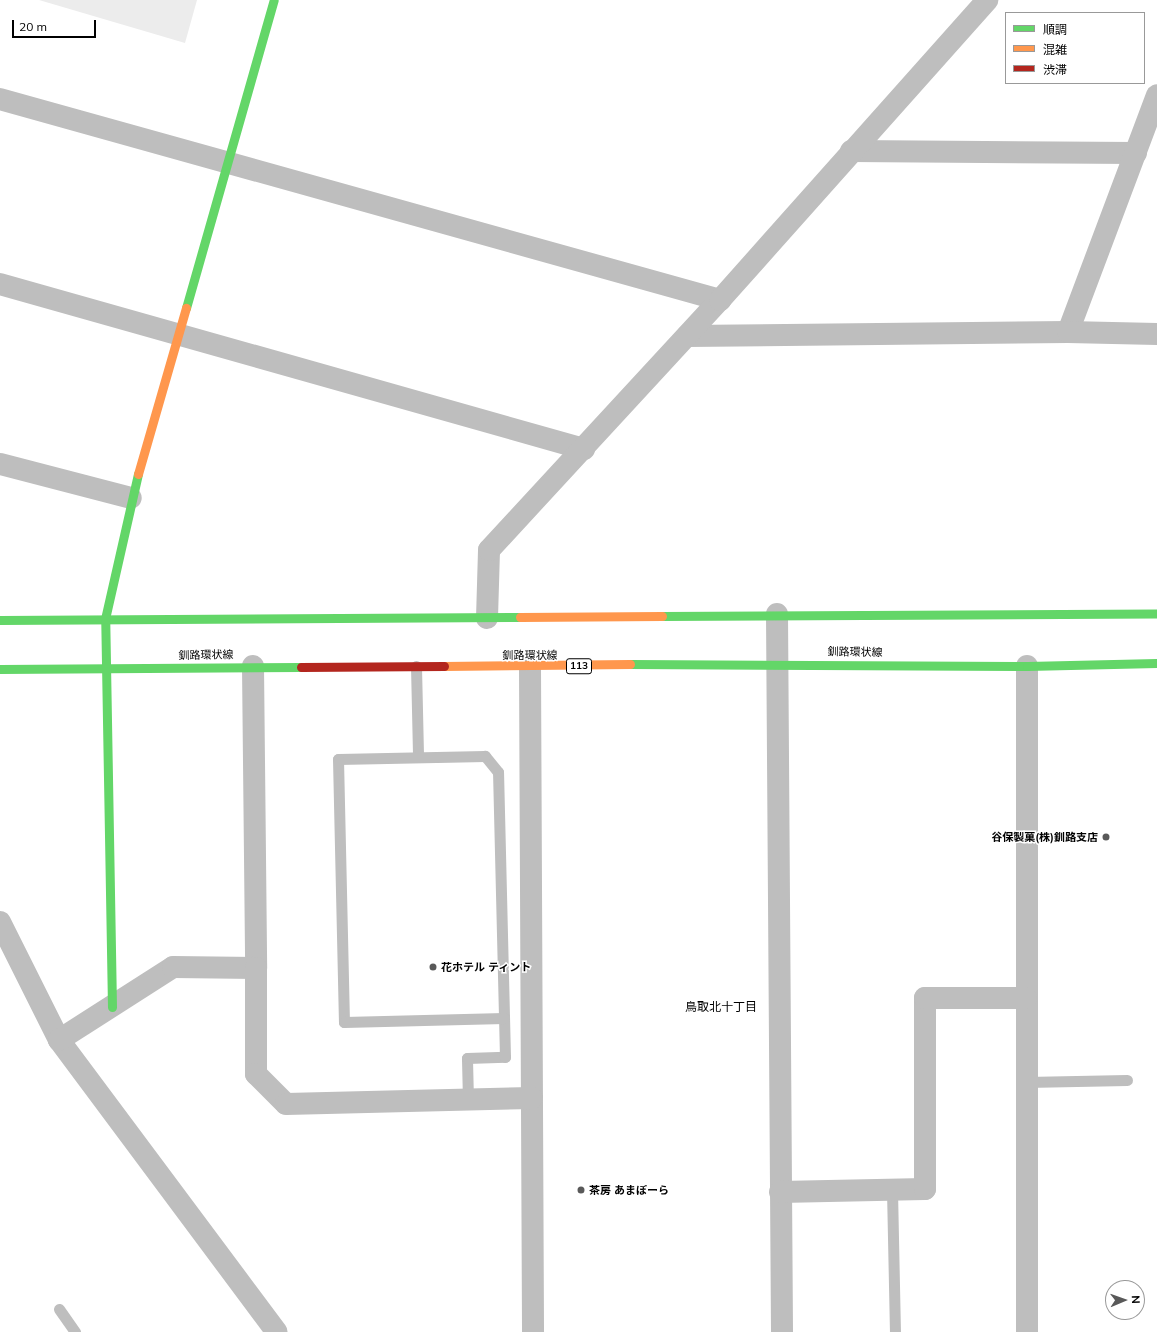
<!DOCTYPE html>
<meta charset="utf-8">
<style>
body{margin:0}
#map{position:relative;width:1157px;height:1332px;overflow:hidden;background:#fff;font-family:Mulish,"Noto Sans JP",sans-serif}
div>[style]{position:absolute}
.green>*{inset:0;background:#ececec}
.lane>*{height:11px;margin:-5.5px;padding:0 5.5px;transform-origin:5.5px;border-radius:5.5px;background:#bebebe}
.street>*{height:22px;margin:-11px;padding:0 11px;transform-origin:11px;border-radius:11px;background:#bebebe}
.fast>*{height:9px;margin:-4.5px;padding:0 4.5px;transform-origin:4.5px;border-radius:4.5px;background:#63d668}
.slow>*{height:9px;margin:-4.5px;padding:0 4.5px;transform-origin:4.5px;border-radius:4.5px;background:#ff974d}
.jam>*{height:9px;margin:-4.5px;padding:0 4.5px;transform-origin:4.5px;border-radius:4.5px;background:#b3261e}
.dots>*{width:11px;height:11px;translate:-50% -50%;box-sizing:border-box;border:2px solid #fff;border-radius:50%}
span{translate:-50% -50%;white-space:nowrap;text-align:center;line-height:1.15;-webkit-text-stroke:3px #fff;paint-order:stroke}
.shield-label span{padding:1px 3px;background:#fff;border:1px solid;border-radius:3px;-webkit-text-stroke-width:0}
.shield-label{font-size:10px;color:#000;font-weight:700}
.street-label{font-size:11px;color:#000}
.poi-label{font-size:11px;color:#000;font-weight:700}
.right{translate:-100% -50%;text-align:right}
.left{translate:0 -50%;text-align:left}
.neighbourhood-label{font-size:12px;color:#000}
.legend{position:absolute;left:1005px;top:12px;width:140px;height:72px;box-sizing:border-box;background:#fff;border:1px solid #999;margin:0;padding:5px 7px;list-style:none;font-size:12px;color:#000}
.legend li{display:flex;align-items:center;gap:8px;height:20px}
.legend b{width:20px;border:1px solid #999}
.north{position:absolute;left:1105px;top:1280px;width:40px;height:40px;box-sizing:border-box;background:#fff;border:1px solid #999;border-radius:50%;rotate:88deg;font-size:11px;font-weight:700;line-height:16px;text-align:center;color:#000}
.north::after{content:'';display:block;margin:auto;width:14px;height:18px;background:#595959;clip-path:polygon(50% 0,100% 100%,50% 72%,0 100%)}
.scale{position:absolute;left:12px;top:20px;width:84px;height:18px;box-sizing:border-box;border:2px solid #000;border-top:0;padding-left:5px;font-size:12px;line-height:14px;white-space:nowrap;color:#000;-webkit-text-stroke:3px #fff;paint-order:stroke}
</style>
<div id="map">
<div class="green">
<i style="clip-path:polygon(39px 0,197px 0,185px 43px)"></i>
</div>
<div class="lane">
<i style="left:416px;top:666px;width:91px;rotate:88.7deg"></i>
<i style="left:1026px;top:1082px;width:101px;rotate:-1.1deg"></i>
<i style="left:468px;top:1100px;width:42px;rotate:-91.4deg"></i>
<i style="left:467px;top:1058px;width:38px;rotate:-2deg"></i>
<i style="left:505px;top:1057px;width:285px;rotate:-91.4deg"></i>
<i style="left:498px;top:772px;width:21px;rotate:-129deg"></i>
<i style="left:485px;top:756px;width:147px;rotate:178.8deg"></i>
<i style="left:338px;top:759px;width:263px;rotate:88.7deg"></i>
<i style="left:344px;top:1022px;width:160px;rotate:-1.4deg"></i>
<i style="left:892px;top:1190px;width:142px;rotate:88.8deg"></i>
<i style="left:59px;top:1309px;width:28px;rotate:55deg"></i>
</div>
<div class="street">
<i style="left:0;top:99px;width:748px;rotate:15.6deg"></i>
<i style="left:851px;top:151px;width:285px;rotate:0.4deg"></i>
<i style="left:0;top:284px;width:607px;rotate:15.78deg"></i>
<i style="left:1068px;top:332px;width:253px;rotate:-69.4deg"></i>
<i style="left:687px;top:336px;width:381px;rotate:-0.6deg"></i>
<i style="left:1068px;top:332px;width:89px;rotate:1.3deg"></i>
<i style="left:0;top:464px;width:135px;rotate:14.5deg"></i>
<i style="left:777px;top:614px;width:718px;rotate:89.6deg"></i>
<i style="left:487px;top:618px;width:68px;rotate:-88.3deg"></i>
<i style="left:489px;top:550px;width:340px;rotate:-47.3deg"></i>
<i style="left:720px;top:300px;width:402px;rotate:-48.3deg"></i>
<i style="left:253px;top:666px;width:302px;rotate:89.4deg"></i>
<i style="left:1027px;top:666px;width:666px;rotate:90deg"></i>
<i style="left:530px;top:667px;width:665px;rotate:89.74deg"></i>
<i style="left:0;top:922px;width:132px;rotate:63.4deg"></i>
<i style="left:59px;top:1040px;width:364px;rotate:53.3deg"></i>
<i style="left:59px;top:1040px;width:135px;rotate:-32.6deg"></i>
<i style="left:173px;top:967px;width:83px;rotate:0.7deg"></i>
<i style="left:256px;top:968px;width:106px;rotate:90deg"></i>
<i style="left:256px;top:1074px;width:42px;rotate:45deg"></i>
<i style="left:286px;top:1104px;width:246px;rotate:-1.4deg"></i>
<i style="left:780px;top:1192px;width:145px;rotate:-1.2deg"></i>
<i style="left:925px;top:1189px;width:191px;rotate:-90deg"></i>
<i style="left:925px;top:998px;width:101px"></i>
</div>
<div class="fast">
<i style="left:186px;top:308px;width:320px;rotate:-74.1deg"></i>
<i style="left:662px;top:616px;width:495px;rotate:-0.3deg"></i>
<i style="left:0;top:620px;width:520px;rotate:-0.33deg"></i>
<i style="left:630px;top:664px;width:397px;rotate:0.3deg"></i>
<i style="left:1027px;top:666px;width:130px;rotate:-1.3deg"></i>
<i style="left:0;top:669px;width:301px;rotate:-0.4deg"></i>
<i style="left:112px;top:1007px;width:388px;rotate:-91deg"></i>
<i style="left:105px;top:619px;width:149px;rotate:-77.2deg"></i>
</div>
<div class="slow">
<i style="left:138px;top:474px;width:173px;rotate:-73.9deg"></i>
<i style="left:520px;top:617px;width:142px;rotate:-0.4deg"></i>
<i style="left:444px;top:666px;width:186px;rotate:-0.6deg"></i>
</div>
<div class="jam">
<i style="left:301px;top:667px;width:143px;rotate:-0.4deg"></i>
</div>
<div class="dots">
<i style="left:1106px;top:837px;background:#595959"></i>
<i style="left:433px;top:967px;background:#595959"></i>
<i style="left:581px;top:1190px;background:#595959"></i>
</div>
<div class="shield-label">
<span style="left:579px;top:666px">113</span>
</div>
<div class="street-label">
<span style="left:855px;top:652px;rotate:1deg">釧路環状線</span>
<span style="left:206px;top:655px;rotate:-1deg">釧路環状線</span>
<span style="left:530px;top:655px">釧路環状線</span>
</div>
<div class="poi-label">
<span class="right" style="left:1098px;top:837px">谷保製菓(株)釧路支店</span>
<span class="left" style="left:441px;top:967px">花ホテル ティント</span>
<span class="left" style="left:589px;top:1190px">茶房 あまぽーら</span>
</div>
<div class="neighbourhood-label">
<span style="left:721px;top:1007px">鳥取北十丁目</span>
</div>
<ul class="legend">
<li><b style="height:5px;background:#63d668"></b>順調</li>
<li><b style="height:5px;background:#ff974d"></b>混雑</li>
<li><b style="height:5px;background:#b3261e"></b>渋滞</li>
</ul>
<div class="north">N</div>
<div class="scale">20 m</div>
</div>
